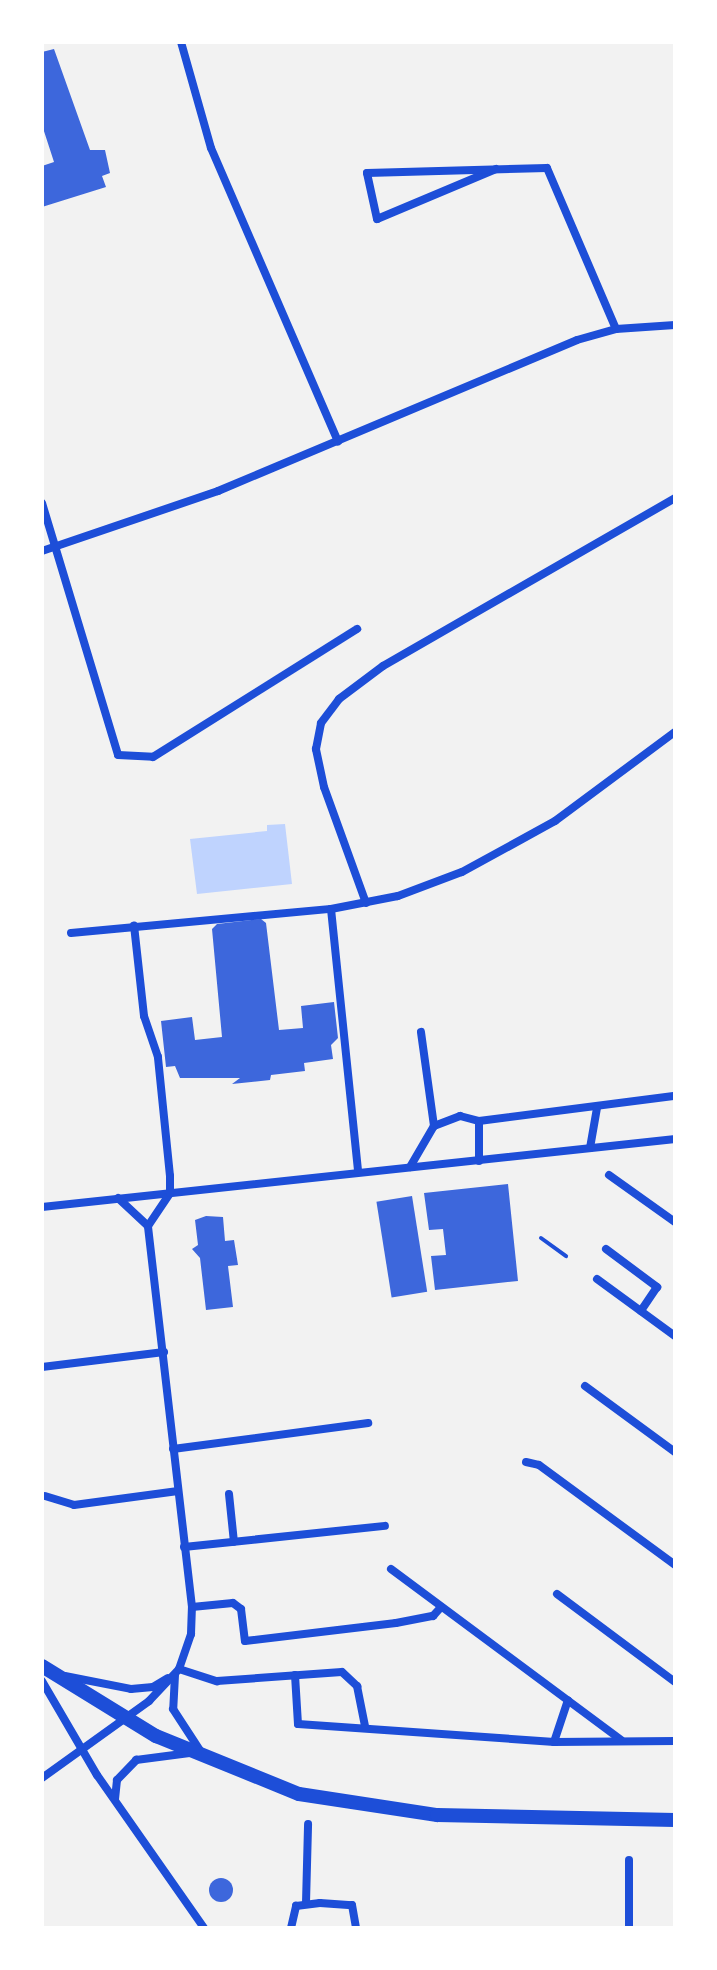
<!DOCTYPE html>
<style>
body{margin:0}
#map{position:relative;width:717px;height:1970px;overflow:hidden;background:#f2f2f2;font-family:"Roboto Condensed",sans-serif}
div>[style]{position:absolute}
.water>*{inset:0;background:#bfd3fe}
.building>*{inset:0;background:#3d67dc;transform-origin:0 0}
.round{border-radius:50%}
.service>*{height:4px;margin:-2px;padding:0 2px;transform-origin:2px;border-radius:2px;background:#1d4ed8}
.minor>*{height:8px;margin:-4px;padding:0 4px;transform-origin:4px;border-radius:4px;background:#1d4ed8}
.primary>*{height:14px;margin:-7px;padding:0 7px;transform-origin:7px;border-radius:7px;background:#1d4ed8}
span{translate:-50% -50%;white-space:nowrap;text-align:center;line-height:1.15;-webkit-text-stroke:7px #fff;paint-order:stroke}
.frame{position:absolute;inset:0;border:44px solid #fff;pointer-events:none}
</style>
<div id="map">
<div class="water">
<i style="clip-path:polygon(285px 824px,292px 884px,197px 894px,190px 839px,267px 831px,267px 825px)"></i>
</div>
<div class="building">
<i style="clip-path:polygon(54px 49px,90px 150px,105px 150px,110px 173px,102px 176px,106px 187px,42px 207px,42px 166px,54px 162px,42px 125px,42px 52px)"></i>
<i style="clip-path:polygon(261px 919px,266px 923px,279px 1030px,303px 1028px,301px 1006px,334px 1002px,338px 1038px,331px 1045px,333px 1059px,304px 1063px,305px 1071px,271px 1075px,270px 1080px,232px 1084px,240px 1078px,180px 1078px,175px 1066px,166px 1067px,161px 1021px,192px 1017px,195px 1040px,222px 1037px,212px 929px,217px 924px)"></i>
<i style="clip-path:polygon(508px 1184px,518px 1281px,435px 1290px,431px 1256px,446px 1255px,443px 1229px,429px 1230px,424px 1193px)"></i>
<i style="left:412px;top:1196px;width:97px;height:36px;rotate:81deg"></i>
<i style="clip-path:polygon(206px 1216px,223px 1217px,225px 1241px,234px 1240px,238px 1265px,228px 1266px,233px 1307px,206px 1310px,200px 1258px,192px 1249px,198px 1245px,195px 1220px)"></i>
<i class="round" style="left:209px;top:1878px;width:24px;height:24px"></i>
</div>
<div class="service">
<i style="left:541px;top:1238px;width:31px;rotate:36deg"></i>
</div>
<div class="minor">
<i style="left:181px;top:42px;width:110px;rotate:74.2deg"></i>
<i style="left:211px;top:148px;width:320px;rotate:66.6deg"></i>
<i style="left:496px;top:169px;width:129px;rotate:157.2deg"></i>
<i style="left:377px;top:219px;width:47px;rotate:-102.3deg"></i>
<i style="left:367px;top:173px;width:180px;rotate:-1.6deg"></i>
<i style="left:547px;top:168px;width:175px;rotate:66.8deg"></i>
<i style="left:42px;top:503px;width:263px;rotate:73.2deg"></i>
<i style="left:118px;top:755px;width:35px;rotate:3deg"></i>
<i style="left:153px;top:757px;width:241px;rotate:-32.1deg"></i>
<i style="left:42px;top:551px;width:186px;rotate:-18.8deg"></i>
<i style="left:218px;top:491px;width:389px;rotate:-22.8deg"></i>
<i style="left:577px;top:340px;width:41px;rotate:-15.8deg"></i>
<i style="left:616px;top:329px;width:59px;rotate:-3.9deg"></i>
<i style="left:366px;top:903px;width:123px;rotate:-109.9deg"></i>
<i style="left:324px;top:787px;width:39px;rotate:-102deg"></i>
<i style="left:316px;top:749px;width:26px;rotate:-79deg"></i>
<i style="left:321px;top:723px;width:30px;rotate:-53deg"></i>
<i style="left:339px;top:699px;width:55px;rotate:-36.9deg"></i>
<i style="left:383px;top:666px;width:337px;rotate:-29.9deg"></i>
<i style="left:331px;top:909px;width:264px;rotate:84.1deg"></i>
<i style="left:71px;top:933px;width:261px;rotate:-5.3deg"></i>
<i style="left:331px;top:909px;width:68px;rotate:-11deg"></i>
<i style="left:398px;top:896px;width:68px;rotate:-20.6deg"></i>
<i style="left:462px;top:872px;width:106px;rotate:-28.7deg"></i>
<i style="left:555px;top:821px;width:149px;rotate:-36.6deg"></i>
<i style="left:434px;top:1126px;width:28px;rotate:-21deg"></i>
<i style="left:460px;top:1116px;width:20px;rotate:15deg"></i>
<i style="left:479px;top:1121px;width:198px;rotate:-7.3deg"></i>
<i style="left:590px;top:1148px;width:41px;rotate:-80.1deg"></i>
<i style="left:479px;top:1161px;width:40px;rotate:-90deg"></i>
<i style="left:410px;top:1167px;width:48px;rotate:-59.7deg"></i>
<i style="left:434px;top:1126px;width:95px;rotate:-97.9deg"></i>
<i style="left:609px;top:1175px;width:81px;rotate:35.5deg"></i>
<i style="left:118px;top:1198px;width:41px;rotate:43deg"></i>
<i style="left:42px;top:1207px;width:637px;rotate:-6.13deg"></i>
<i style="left:606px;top:1249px;width:64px;rotate:36.7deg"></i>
<i style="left:657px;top:1287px;width:29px;rotate:124deg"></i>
<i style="left:597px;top:1279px;width:97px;rotate:36.2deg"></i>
<i style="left:42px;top:1367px;width:123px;rotate:-7deg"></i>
<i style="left:585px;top:1386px;width:112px;rotate:36.3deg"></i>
<i style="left:173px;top:1449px;width:197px;rotate:-7.6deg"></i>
<i style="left:526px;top:1462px;width:13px;rotate:13deg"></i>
<i style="left:539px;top:1465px;width:169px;rotate:36.3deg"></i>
<i style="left:229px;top:1494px;width:48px;rotate:84.1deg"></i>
<i style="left:45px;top:1496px;width:30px;rotate:17deg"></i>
<i style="left:74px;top:1505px;width:105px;rotate:-7.7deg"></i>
<i style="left:184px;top:1547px;width:202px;rotate:-6deg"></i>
<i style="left:391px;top:1569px;width:287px;rotate:36.6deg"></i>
<i style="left:557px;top:1594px;width:147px;rotate:36.7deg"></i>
<i style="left:192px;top:1607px;width:41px;rotate:-5.6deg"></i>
<i style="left:233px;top:1603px;width:10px;rotate:37deg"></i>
<i style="left:241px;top:1609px;width:32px;rotate:83deg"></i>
<i style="left:245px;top:1641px;width:152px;rotate:-6.8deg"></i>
<i style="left:396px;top:1623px;width:38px;rotate:-11deg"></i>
<i style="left:433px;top:1616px;width:12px;rotate:-48deg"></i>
<i style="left:179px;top:1669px;width:40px;rotate:18deg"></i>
<i style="left:217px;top:1681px;width:125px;rotate:-4.1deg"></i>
<i style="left:342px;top:1672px;width:21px;rotate:43deg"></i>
<i style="left:357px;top:1686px;width:41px;rotate:78.7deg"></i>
<i style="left:175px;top:1675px;width:34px;rotate:93deg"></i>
<i style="left:173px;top:1709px;width:51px;rotate:56.9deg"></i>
<i style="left:295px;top:1675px;width:49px;rotate:86.5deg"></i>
<i style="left:298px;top:1724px;width:257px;rotate:4deg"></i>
<i style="left:554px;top:1742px;width:121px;rotate:-0.5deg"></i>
<i style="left:65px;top:1676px;width:67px;rotate:11.1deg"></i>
<i style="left:131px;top:1689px;width:22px;rotate:-5deg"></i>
<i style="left:153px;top:1687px;width:17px;rotate:-31deg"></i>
<i style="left:42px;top:1681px;width:109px;rotate:59.7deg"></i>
<i style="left:97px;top:1775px;width:187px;rotate:55deg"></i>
<i style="left:554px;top:1742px;width:44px;rotate:-71.6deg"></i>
<i style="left:42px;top:1778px;width:132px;rotate:-35.7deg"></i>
<i style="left:149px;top:1701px;width:44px;rotate:-46.8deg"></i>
<i style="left:179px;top:1669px;width:37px;rotate:-71deg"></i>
<i style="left:191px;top:1634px;width:27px;rotate:-88deg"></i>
<i style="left:192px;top:1607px;width:384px;rotate:-96.6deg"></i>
<i style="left:148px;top:1226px;width:40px;rotate:-56deg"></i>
<i style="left:170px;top:1193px;width:17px;rotate:-90deg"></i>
<i style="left:170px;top:1176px;width:120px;rotate:-95.8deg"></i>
<i style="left:158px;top:1057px;width:43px;rotate:-108.9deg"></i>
<i style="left:144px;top:1016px;width:91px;rotate:-96.3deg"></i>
<i style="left:115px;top:1799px;width:19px;rotate:-84deg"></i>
<i style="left:117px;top:1780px;width:28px;rotate:-46deg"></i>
<i style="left:136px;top:1760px;width:54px;rotate:-7.4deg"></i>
<i style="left:306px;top:1903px;width:79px;rotate:-88.5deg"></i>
<i style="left:291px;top:1928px;width:23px;rotate:-77deg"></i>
<i style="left:296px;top:1906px;width:24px;rotate:-7deg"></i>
<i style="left:320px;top:1903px;width:32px;rotate:4deg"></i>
<i style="left:352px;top:1905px;width:23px;rotate:80deg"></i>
<i style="left:629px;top:1928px;width:68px;rotate:-90deg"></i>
</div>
<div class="primary">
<i style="left:42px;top:1666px;width:134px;rotate:31.6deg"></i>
<i style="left:156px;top:1736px;width:154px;rotate:22.1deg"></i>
<i style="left:299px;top:1794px;width:140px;rotate:8.7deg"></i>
<i style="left:437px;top:1815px;width:238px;rotate:1.2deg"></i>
</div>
<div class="frame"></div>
</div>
